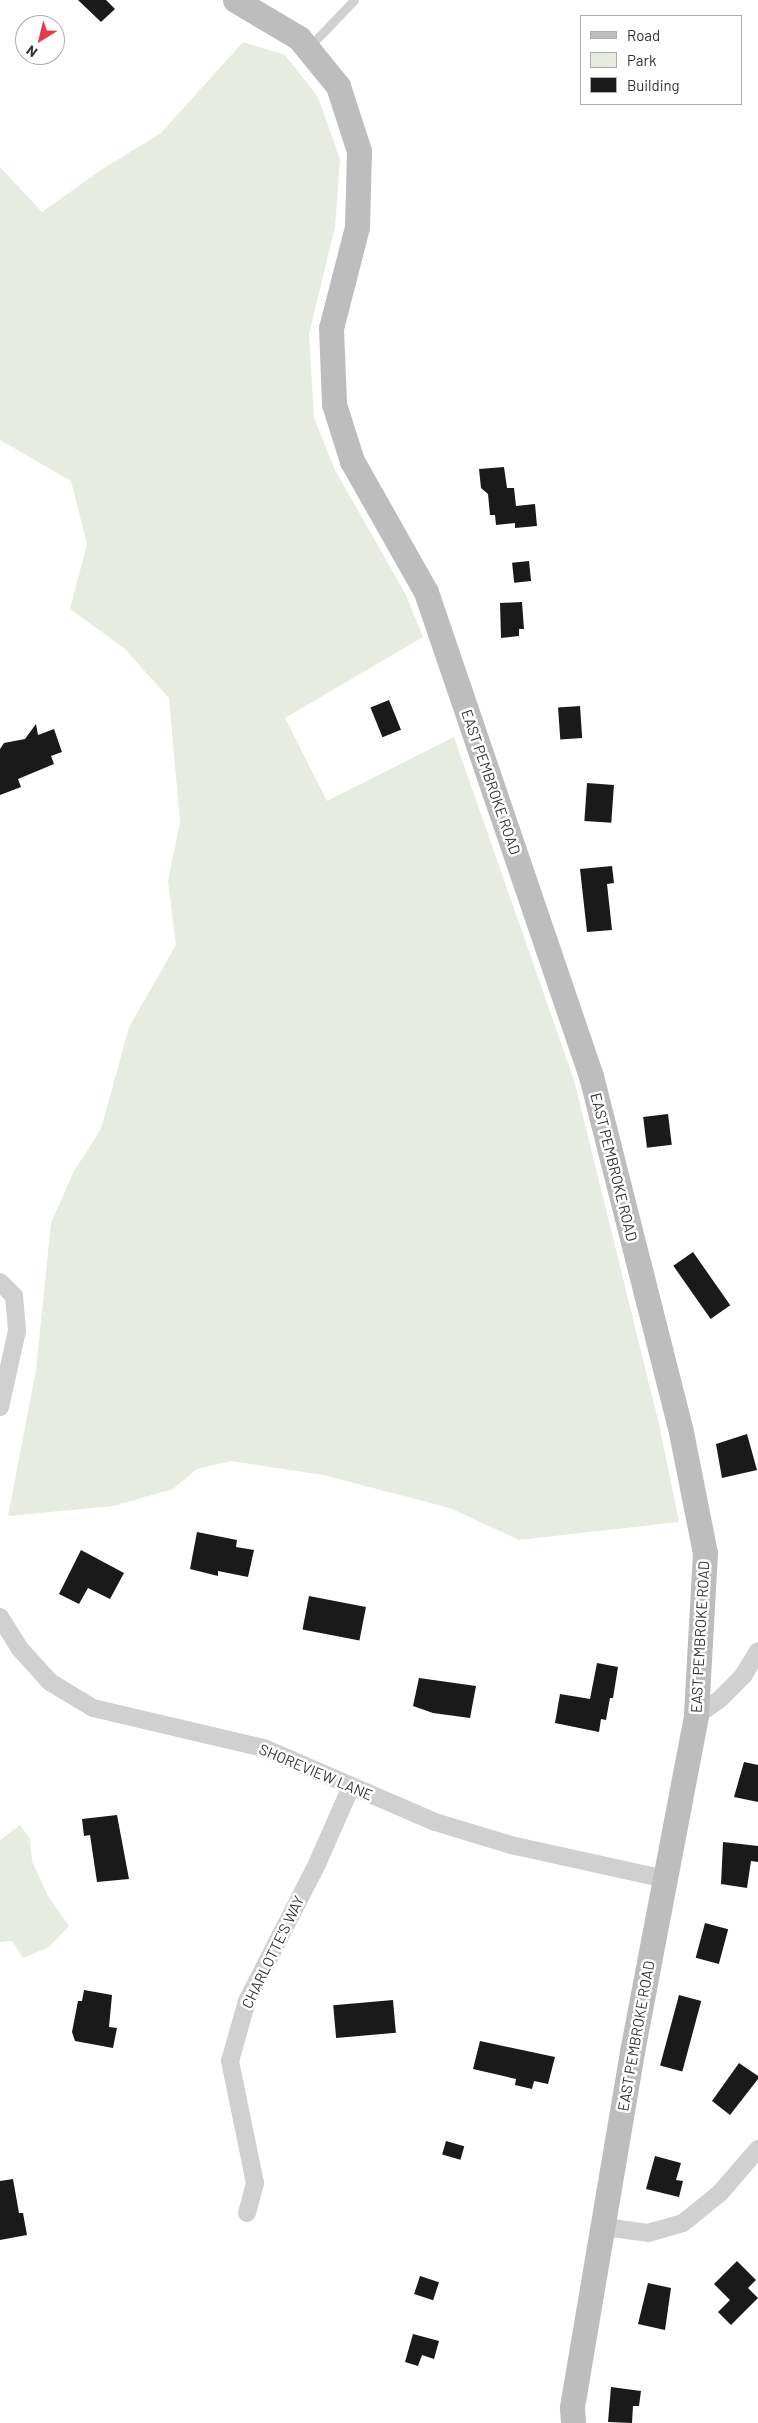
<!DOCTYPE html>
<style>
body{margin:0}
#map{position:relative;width:758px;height:2423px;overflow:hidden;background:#fff;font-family:Barlow,sans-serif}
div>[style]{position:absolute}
.green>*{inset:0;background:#e6ecdf}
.building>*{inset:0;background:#1a1a1a;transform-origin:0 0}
.lane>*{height:9px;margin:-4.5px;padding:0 4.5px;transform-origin:4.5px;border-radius:4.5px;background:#d0d0d0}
.street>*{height:18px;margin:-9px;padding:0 9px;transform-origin:9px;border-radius:9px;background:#d0d0d0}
.secondary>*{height:25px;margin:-12.5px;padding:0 12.5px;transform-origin:12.5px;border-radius:12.5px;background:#bdbdbd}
span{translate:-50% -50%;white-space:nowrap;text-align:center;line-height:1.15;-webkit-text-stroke:5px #fff;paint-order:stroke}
.street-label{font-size:15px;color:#333}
.legend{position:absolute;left:580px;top:15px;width:162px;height:90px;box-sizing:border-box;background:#fff;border:1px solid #adadad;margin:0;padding:6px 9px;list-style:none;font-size:15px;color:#333}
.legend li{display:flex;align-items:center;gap:10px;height:25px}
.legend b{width:25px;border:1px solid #adadad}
.north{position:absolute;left:15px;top:15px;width:50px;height:50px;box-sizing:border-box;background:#fff;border:1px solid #adadad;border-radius:50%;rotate:216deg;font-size:14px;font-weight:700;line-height:20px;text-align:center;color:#333}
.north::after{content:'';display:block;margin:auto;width:18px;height:22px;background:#e53a47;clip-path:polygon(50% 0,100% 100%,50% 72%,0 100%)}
</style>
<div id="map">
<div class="green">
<i style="clip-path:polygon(243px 42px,285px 55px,318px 97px,340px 159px,335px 227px,309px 334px,314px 418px,335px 470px,406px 595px,423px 637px,285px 718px,327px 801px,454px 737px,574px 1080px,659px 1424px,679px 1522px,519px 1540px,450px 1508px,323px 1475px,231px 1461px,197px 1469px,173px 1489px,113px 1506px,8px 1516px,36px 1370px,51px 1223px,74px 1171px,101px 1129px,129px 1027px,176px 945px,168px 881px,180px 822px,169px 698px,124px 648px,70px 609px,87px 544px,71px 481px,0 440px,0 167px,42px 212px,101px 170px,161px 133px)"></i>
<i style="clip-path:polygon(20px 1825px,30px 1839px,32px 1861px,48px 1896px,69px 1926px,49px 1947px,23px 1958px,12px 1941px,0 1942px,0 1840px)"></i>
</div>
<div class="building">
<i style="clip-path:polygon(78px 0,106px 0,115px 9px,101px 22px)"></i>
<i style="clip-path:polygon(504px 467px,507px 488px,514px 488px,516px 506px,535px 504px,537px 526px,515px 528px,515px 523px,496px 525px,495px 515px,490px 515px,488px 494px,481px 488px,479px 469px)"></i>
<i style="left:529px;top:561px;width:20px;height:17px;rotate:84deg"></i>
<i style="clip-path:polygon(522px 602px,524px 629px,519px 629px,519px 636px,501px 638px,500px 603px)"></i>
<i style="left:389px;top:700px;width:32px;height:20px;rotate:68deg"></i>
<i style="left:580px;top:706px;width:32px;height:22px;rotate:86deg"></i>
<i style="clip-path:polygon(36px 724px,38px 735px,54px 729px,62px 752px,51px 756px,54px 764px,18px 779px,21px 787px,0 795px,0 749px,4px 743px,25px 739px)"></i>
<i style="left:587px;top:783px;width:27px;height:38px;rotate:4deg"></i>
<i style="clip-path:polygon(612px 866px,614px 883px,607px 884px,612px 930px,587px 932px,580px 869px)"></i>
<i style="left:668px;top:1114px;width:31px;height:25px;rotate:83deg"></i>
<i style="left:693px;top:1252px;width:65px;height:24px;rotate:55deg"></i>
<i style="clip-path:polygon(747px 1434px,757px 1470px,722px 1478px,716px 1444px)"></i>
<i style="clip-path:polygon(197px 1532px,237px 1540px,236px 1547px,254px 1550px,248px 1577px,218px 1571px,218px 1576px,190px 1569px)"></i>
<i style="clip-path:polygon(81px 1550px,124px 1573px,110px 1599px,88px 1588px,79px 1604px,59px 1594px)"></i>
<i style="left:309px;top:1596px;width:58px;height:34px;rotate:11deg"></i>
<i style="clip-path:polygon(597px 1663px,618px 1667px,613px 1698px,610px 1698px,606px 1720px,601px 1719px,599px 1732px,555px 1723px,560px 1694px,590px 1699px)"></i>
<i style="clip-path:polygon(419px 1678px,476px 1686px,470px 1718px,433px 1713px,413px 1706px)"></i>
<i style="clip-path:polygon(744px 1762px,758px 1765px,758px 1802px,734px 1797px)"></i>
<i style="clip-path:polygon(117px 1815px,129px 1879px,97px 1882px,90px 1835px,84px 1836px,82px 1819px)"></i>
<i style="clip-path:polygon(723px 1842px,758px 1846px,758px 1862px,751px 1861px,747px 1888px,721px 1884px)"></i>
<i style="left:705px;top:1923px;width:24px;height:36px;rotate:15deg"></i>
<i style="clip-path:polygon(84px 1990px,112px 1995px,109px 2027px,117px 2028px,113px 2048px,75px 2041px,72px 2032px,78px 2001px,82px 2001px)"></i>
<i style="left:679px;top:1995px;width:23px;height:73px;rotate:15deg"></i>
<i style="left:393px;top:2000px;width:33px;height:60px;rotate:85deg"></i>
<i style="clip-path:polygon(480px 2041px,555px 2057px,548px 2084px,534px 2081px,532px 2089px,515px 2085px,516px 2079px,473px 2069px)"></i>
<i style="clip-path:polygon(739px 2063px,758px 2076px,758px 2079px,730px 2115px,712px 2101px)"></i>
<i style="left:446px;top:2141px;width:19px;height:14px;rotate:16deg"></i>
<i style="clip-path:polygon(655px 2156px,681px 2163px,676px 2180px,683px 2181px,679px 2197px,646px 2189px)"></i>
<i style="clip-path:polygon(13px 2179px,19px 2213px,23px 2213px,27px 2235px,0 2240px,0 2181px)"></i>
<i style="clip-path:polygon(737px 2261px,756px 2280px,748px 2288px,758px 2298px,731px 2325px,718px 2312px,730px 2300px,714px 2284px)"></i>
<i style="left:420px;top:2276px;width:20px;height:19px;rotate:18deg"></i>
<i style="clip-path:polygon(648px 2283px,671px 2288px,665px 2330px,638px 2324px)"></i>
<i style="clip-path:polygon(413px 2334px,439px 2341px,434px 2359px,422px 2355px,418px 2366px,405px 2362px)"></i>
<i style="clip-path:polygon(611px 2387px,641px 2391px,639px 2406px,633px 2406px,632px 2423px,608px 2422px)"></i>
</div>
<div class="lane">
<i style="left:309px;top:47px;width:65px;rotate:-46.2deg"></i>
</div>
<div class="street">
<i style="left:0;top:1282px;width:20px;rotate:45deg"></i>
<i style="left:14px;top:1296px;width:35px;rotate:85deg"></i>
<i style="left:17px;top:1331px;width:78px;rotate:102.6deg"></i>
<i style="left:0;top:1617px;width:39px;rotate:58deg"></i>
<i style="left:21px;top:1650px;width:43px;rotate:47.8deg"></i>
<i style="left:50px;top:1682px;width:50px;rotate:31.2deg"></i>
<i style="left:93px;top:1708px;width:176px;rotate:13.2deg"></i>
<i style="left:264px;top:1748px;width:186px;rotate:23.4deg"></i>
<i style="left:435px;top:1822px;width:79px;rotate:16.8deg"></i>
<i style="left:511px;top:1845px;width:158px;rotate:12.4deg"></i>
<i style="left:696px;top:1716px;width:29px;rotate:-35deg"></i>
<i style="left:720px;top:1699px;width:33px;rotate:-45deg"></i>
<i style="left:743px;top:1676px;width:29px;rotate:-59deg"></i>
<i style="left:247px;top:2213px;width:31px;rotate:-75deg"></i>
<i style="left:255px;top:2183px;width:125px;rotate:-101.6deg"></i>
<i style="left:230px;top:2061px;width:62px;rotate:-74.2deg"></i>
<i style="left:247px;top:2001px;width:154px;rotate:-62.9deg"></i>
<i style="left:317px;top:1864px;width:84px;rotate:-66.2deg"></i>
<i style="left:605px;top:2227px;width:43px;rotate:7.9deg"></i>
<i style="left:648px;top:2233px;width:36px;rotate:-16deg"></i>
<i style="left:683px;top:2223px;width:48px;rotate:-39deg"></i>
<i style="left:720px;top:2193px;width:58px;rotate:-49.2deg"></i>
</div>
<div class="secondary">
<i style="left:235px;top:0;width:74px;rotate:30.7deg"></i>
<i style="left:299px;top:38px;width:62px;rotate:50.9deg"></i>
<i style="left:338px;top:86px;width:68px;rotate:72.1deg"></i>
<i style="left:359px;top:151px;width:76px;rotate:91.5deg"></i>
<i style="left:357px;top:227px;width:104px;rotate:104.4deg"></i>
<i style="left:331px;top:328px;width:76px;rotate:87.7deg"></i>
<i style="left:334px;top:404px;width:60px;rotate:72.5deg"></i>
<i style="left:352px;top:461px;width:150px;rotate:60.5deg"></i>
<i style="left:426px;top:592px;width:511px;rotate:71.18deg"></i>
<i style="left:591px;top:1076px;width:367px;rotate:75.8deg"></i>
<i style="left:681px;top:1432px;width:123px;rotate:78.8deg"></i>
<i style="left:705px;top:1553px;width:163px;rotate:93.2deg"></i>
<i style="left:696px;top:1716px;width:342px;rotate:100.8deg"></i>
<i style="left:632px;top:2052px;width:361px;rotate:99.6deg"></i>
<i style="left:572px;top:2408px;width:15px;rotate:86deg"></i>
</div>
<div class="street-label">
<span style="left:491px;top:782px;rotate:71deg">EAST PEMBROKE ROAD</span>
<span style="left:614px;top:1167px;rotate:76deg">EAST PEMBROKE ROAD</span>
<span style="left:700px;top:1637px;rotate:-87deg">EAST PEMBROKE ROAD</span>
<span style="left:316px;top:1772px;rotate:23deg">SHOREVIEW LANE</span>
<span style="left:273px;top:1952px;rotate:-64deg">CHARLOTTE'S WAY</span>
<span style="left:636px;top:2036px;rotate:-80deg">EAST PEMBROKE ROAD</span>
</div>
<ul class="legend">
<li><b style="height:6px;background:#bdbdbd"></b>Road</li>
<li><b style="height:14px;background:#e6ecdf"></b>Park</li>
<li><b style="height:14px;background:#1a1a1a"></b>Building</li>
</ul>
<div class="north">N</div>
</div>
